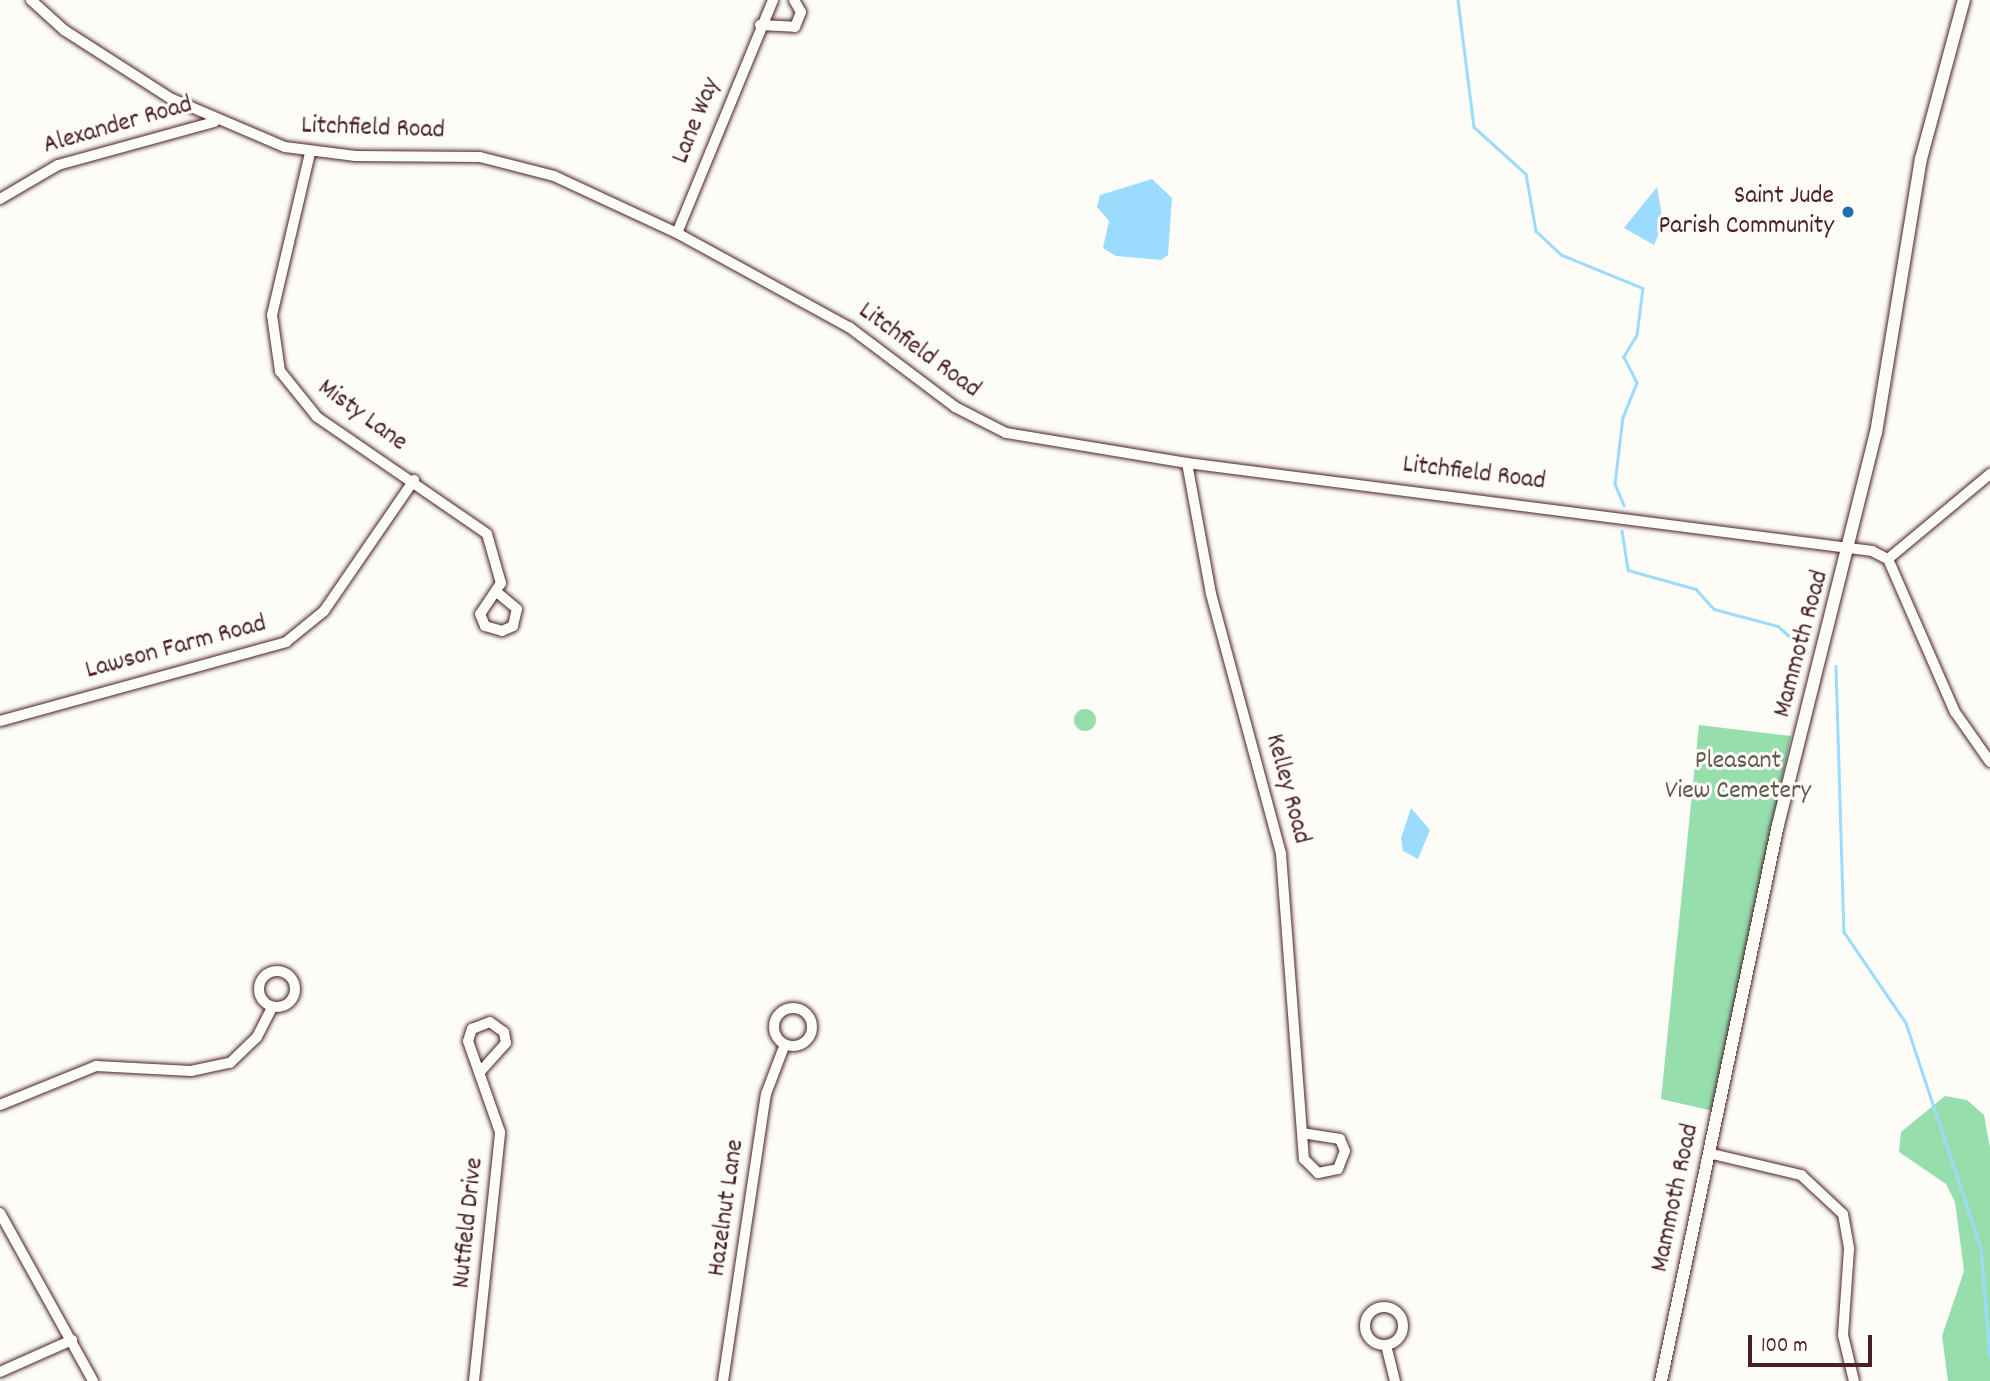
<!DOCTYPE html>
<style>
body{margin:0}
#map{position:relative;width:1990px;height:1381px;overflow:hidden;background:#fdfcf7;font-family:Dekko,sans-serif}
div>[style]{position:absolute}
.green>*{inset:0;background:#96deac}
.round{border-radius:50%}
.water>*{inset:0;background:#9bdbfd}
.stream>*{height:2.5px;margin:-1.25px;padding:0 1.25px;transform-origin:1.25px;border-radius:1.25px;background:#9bdbfd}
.roads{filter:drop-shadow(0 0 2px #4a1f2b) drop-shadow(0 0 2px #4a1f2b)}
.minor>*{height:10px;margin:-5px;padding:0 5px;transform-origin:5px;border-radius:5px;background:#fdfcf7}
.minor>.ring{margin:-5px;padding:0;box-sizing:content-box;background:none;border:10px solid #fdfcf7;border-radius:50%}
.major>*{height:12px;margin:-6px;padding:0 6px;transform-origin:6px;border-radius:6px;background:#fdfcf7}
.dots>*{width:19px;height:19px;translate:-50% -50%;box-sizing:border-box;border:4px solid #fdfcf7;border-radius:50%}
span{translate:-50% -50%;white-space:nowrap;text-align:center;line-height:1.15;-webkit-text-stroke:6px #fdfcf7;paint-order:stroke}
.street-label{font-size:26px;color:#4a1f2b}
.poi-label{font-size:26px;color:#4a1f2b}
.right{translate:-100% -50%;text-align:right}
.park-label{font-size:26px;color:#615852}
.scale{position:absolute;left:1748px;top:1335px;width:124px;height:32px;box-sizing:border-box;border:4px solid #4a1f2b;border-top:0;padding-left:9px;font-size:21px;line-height:24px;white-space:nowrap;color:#4a1f2b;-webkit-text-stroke:5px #fdfcf7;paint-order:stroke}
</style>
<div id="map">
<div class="green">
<i class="round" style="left:1074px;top:709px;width:22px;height:22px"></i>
<i style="clip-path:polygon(1699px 725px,1791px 736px,1713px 1111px,1661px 1099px)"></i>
<i style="clip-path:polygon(1945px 1096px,1967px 1100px,1984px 1115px,1990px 1148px,1990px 1381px,1948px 1381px,1942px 1336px,1964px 1271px,1955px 1202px,1946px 1184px,1899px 1152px,1901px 1132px)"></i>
</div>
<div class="water">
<i style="clip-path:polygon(1152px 179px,1172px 198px,1168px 255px,1161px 260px,1116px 256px,1103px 248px,1109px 221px,1097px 207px,1100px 195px)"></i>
<i style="clip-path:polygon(1657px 187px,1663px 222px,1654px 245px,1624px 228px)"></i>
<i style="clip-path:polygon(1411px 808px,1430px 830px,1418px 859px,1403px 851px,1401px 838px)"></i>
</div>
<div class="stream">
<i style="left:1458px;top:0;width:128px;rotate:82.8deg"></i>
<i style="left:1474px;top:127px;width:70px;rotate:42.1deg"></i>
<i style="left:1526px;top:174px;width:58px;rotate:80deg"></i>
<i style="left:1536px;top:231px;width:35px;rotate:43deg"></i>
<i style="left:1562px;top:255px;width:87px;rotate:22.2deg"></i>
<i style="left:1643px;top:288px;width:47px;rotate:97.3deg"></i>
<i style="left:1637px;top:335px;width:26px;rotate:121deg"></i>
<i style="left:1624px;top:357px;width:29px;rotate:63deg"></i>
<i style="left:1637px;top:383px;width:37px;rotate:112deg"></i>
<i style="left:1623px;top:417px;width:67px;rotate:96.8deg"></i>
<i style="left:1615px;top:484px;width:23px;rotate:67deg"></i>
<i style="left:1622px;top:531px;width:39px;rotate:81deg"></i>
<i style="left:1628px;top:570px;width:71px;rotate:15.6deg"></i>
<i style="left:1696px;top:589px;width:27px;rotate:48deg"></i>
<i style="left:1714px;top:609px;width:66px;rotate:14.9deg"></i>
<i style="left:1778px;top:626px;width:39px;rotate:42deg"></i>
<i style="left:1836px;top:666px;width:266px;rotate:88.3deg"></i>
<i style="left:1844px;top:932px;width:110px;rotate:55.7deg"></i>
<i style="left:1906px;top:1023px;width:237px;rotate:71.6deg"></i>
<i style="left:1981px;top:1248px;width:109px;rotate:85.3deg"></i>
</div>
<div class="roads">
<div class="minor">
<i style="left:31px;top:0;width:45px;rotate:42.3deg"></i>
<i style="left:64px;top:30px;width:126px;rotate:32.7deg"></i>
<i style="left:170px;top:98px;width:125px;rotate:23.1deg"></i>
<i style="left:285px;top:147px;width:71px;rotate:7.3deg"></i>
<i style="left:355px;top:156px;width:125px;rotate:0.5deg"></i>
<i style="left:480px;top:157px;width:76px;rotate:14.4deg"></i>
<i style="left:554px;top:176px;width:136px;rotate:24.9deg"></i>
<i style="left:677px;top:233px;width:196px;rotate:28.7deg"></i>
<i style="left:849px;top:327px;width:133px;rotate:37deg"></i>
<i style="left:955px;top:407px;width:57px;rotate:27deg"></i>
<i style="left:1006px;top:433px;width:183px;rotate:9.4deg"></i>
<i style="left:1187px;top:463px;width:691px;rotate:7.32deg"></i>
<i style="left:1872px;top:551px;width:18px;rotate:27deg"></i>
<i style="left:1888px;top:559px;width:167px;rotate:66.4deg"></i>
<i style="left:1955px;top:712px;width:61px;rotate:55deg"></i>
<i style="left:760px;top:25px;width:35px;rotate:3deg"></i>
<i style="left:795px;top:27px;width:16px;rotate:-68deg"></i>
<i style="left:801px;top:12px;width:14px;rotate:-120deg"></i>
<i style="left:310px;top:153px;width:166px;rotate:103.2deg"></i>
<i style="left:272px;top:315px;width:57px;rotate:81.9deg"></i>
<i style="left:280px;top:371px;width:59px;rotate:51.2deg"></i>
<i style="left:317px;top:417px;width:206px;rotate:34.5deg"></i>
<i style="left:487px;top:534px;width:51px;rotate:74.1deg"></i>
<i style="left:501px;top:583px;width:37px;rotate:124deg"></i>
<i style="left:480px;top:614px;width:13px;rotate:67deg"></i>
<i style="left:485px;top:626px;width:18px;rotate:16deg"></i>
<i style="left:502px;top:631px;width:12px;rotate:-24deg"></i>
<i style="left:513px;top:626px;width:17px;rotate:-77deg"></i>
<i style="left:517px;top:609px;width:23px;rotate:-140deg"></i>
<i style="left:0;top:199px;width:67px;rotate:-30.4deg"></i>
<i style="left:58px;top:165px;width:162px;rotate:-15.4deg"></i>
<i style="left:677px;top:233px;width:252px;rotate:-67.6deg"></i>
<i style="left:1187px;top:463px;width:133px;rotate:79.6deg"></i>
<i style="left:1211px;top:594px;width:269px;rotate:74.9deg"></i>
<i style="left:1281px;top:854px;width:306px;rotate:85.7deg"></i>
<i style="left:1304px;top:1159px;width:20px;rotate:45deg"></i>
<i style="left:1318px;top:1173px;width:20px;rotate:-11deg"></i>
<i style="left:1338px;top:1169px;width:19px;rotate:-69deg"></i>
<i style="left:1345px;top:1151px;width:13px;rotate:-113deg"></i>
<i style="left:1340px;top:1139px;width:37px;rotate:-171deg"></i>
<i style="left:1888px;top:559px;width:133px;rotate:-39.8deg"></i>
<i style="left:0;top:721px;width:297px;rotate:-15.4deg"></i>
<i style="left:286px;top:642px;width:49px;rotate:-39.2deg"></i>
<i style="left:324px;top:611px;width:159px;rotate:-55.5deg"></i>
<i class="ring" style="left:259px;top:971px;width:26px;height:26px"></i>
<i class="ring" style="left:774px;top:1008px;width:28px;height:28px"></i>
<i style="left:0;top:1105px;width:104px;rotate:-22.1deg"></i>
<i style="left:96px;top:1066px;width:95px;rotate:3deg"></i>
<i style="left:191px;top:1071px;width:40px;rotate:-12deg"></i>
<i style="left:230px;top:1063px;width:37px;rotate:-44deg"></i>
<i style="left:257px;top:1037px;width:34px;rotate:-63deg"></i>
<i style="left:1708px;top:1153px;width:96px;rotate:13.3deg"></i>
<i style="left:1801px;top:1175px;width:57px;rotate:42.9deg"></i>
<i style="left:1843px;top:1214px;width:36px;rotate:80deg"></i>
<i style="left:1849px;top:1249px;width:86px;rotate:94deg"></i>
<i style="left:1843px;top:1335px;width:47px;rotate:76.6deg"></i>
<i style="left:0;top:1213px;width:192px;rotate:61deg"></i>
<i class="ring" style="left:1365px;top:1307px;width:28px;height:28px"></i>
<i style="left:1386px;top:1345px;width:37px;rotate:76deg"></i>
<i style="left:0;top:1372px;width:79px;rotate:-24deg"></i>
<i style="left:474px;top:1381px;width:250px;rotate:-84deg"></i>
<i style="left:500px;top:1132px;width:96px;rotate:-109.4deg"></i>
<i style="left:468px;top:1041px;width:13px;rotate:-72deg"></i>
<i style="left:472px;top:1029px;width:19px;rotate:-21deg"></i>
<i style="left:490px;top:1022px;width:17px;rotate:36deg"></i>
<i style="left:504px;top:1032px;width:11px;rotate:80deg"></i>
<i style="left:506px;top:1043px;width:39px;rotate:132deg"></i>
<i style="left:723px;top:1381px;width:290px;rotate:-81.5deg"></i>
<i style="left:766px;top:1094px;width:53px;rotate:-69.2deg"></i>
</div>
<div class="major">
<i style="left:1661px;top:1381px;width:568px;rotate:-78.12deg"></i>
<i style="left:1778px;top:825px;width:404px;rotate:-76deg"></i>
<i style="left:1876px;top:433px;width:278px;rotate:-80.7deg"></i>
<i style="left:1921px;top:159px;width:165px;rotate:-74.9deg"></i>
</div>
</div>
<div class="dots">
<i style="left:1848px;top:212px;background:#1f6fb2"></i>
</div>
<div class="street-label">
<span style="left:697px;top:121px;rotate:-68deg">Lane Way</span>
<span style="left:118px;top:126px;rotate:-16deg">Alexander Road</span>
<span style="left:373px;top:129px;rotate:2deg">Litchfield Road</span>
<span style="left:919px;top:351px;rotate:36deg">Litchfield Road</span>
<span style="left:362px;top:416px;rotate:36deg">Misty Lane</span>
<span style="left:1474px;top:474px;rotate:7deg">Litchfield Road</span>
<span style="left:1802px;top:644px;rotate:-75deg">Mammoth Road</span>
<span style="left:176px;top:648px;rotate:-15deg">Lawson Farm Road</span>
<span style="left:1287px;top:789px;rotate:75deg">Kelley Road</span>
<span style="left:1676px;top:1198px;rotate:-78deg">Mammoth Road</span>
<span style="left:727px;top:1208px;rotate:-82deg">Hazelnut Lane</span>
<span style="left:469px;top:1223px;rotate:-84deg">Nutfield Drive</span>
</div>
<div class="poi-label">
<span class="right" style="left:1834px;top:212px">Saint Jude<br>Parish Community</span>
</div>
<div class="park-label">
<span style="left:1738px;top:777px">Pleasant<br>View Cemetery</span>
</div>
<div class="scale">100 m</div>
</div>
